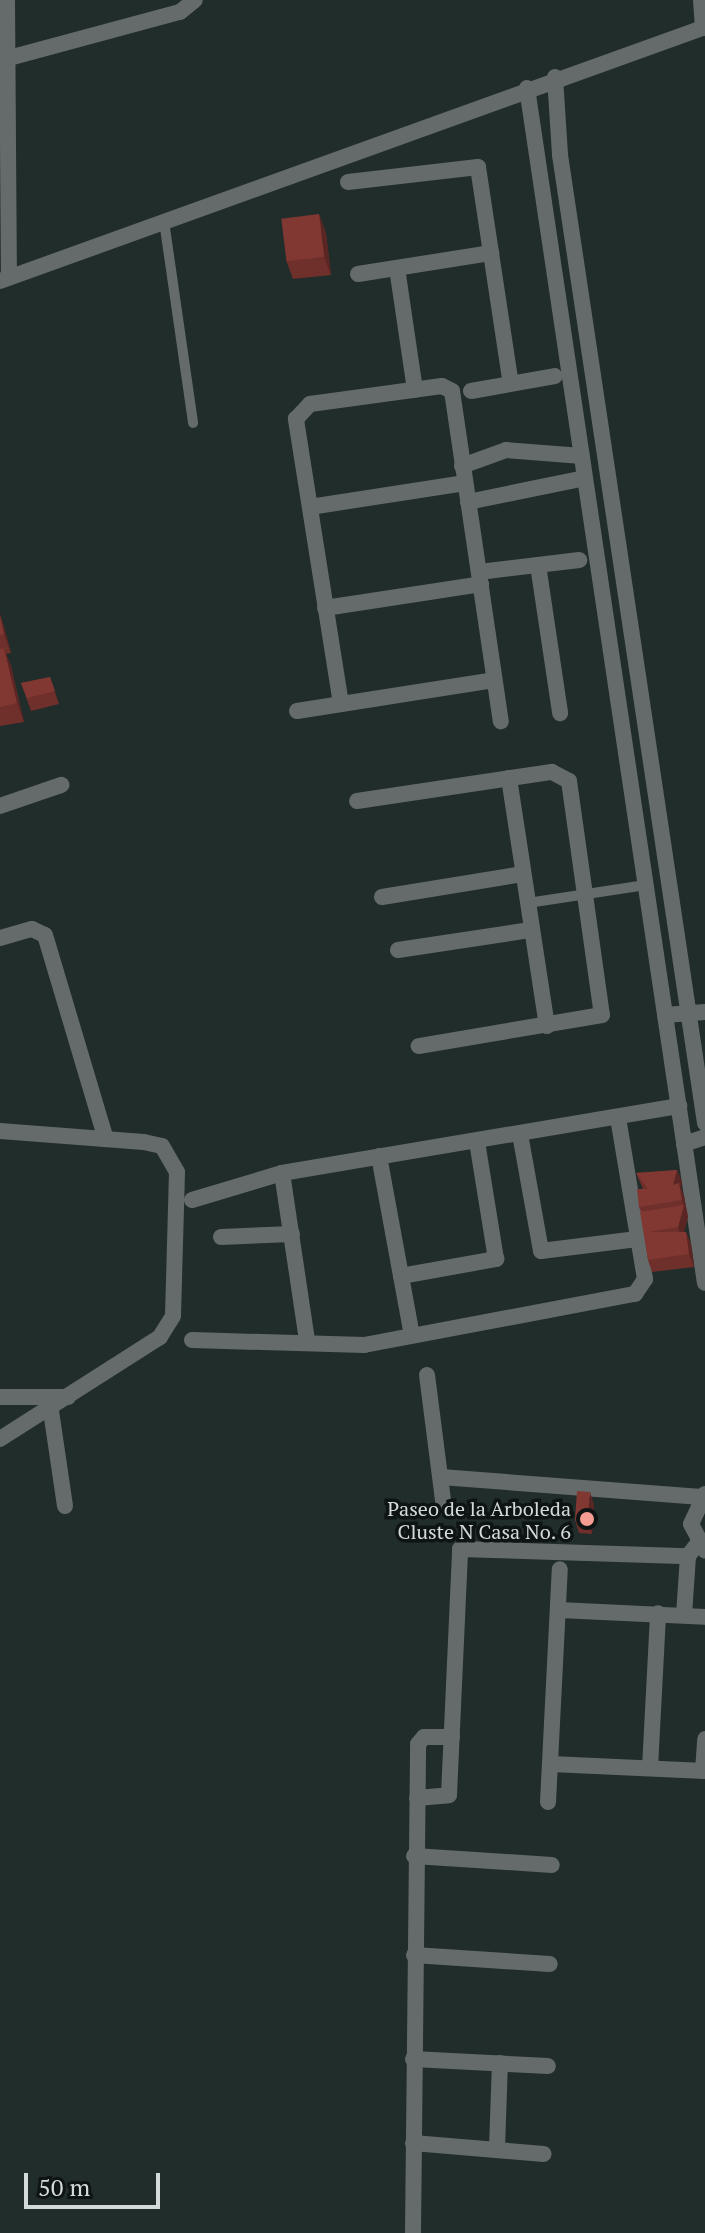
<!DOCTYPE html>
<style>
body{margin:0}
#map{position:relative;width:705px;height:2233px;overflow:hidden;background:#212d2b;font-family:"PT Serif",serif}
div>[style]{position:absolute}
.service>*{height:10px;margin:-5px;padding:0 5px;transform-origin:5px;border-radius:5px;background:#656b6b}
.minor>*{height:16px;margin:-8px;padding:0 8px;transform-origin:8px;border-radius:8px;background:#656b6b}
.tertiary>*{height:16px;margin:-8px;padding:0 8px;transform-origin:8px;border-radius:8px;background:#656b6b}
.wall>*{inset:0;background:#6f2f2b}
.shaded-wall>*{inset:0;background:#5a2623}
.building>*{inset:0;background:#813732;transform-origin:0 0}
.dots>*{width:22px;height:22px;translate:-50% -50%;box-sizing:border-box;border:4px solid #0e1413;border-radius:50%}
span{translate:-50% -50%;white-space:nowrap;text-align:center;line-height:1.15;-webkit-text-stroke:7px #0e1413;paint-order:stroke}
.poi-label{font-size:20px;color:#d3dbda}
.right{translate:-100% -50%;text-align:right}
.scale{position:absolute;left:24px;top:2173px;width:136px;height:36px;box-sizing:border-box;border:4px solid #d3dbda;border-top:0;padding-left:10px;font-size:24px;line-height:28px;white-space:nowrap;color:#d3dbda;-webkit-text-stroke:6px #0e1413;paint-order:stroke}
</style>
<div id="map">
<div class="service">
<i style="left:164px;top:221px;width:204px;rotate:81.8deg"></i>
<i style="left:528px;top:903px;width:119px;rotate:-8.7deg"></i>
</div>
<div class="minor">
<i style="left:7px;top:0;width:277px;rotate:89.6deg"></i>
<i style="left:701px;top:0;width:28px;rotate:86deg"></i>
<i style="left:9px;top:58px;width:177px;rotate:-15.1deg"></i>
<i style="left:180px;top:12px;width:19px;rotate:-39deg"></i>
<i style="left:555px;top:77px;width:78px;rotate:86.3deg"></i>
<i style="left:560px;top:155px;width:979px;rotate:81.48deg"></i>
<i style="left:348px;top:182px;width:131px;rotate:-6.6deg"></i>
<i style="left:478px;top:167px;width:219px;rotate:81.4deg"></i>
<i style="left:397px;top:268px;width:123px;rotate:81.6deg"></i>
<i style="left:358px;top:274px;width:135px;rotate:-9deg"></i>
<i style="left:471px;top:391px;width:85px;rotate:-10.1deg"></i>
<i style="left:462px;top:466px;width:47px;rotate:-20deg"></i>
<i style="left:506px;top:450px;width:76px;rotate:4.5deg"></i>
<i style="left:468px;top:502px;width:119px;rotate:-11.6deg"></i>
<i style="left:310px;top:507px;width:157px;rotate:-8.8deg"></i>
<i style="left:538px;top:565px;width:150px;rotate:81.5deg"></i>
<i style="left:479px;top:572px;width:101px;rotate:-6.8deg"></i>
<i style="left:325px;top:608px;width:158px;rotate:-8.7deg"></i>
<i style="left:341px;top:704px;width:289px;rotate:-99deg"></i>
<i style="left:296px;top:419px;width:21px;rotate:-47deg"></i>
<i style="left:310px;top:404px;width:133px;rotate:-7.8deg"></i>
<i style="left:442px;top:386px;width:11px;rotate:27deg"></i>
<i style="left:452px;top:391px;width:334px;rotate:81.6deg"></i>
<i style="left:297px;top:711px;width:199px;rotate:-8.9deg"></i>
<i style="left:509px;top:778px;width:251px;rotate:81.3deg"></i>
<i style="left:357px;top:801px;width:197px;rotate:-8.5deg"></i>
<i style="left:552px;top:772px;width:19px;rotate:28deg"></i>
<i style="left:569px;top:781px;width:236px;rotate:82deg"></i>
<i style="left:602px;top:1015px;width:186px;rotate:170.4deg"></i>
<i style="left:0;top:806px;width:65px;rotate:-19deg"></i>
<i style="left:382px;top:897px;width:143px;rotate:-9.3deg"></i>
<i style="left:0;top:938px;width:33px;rotate:-16deg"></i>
<i style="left:32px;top:929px;width:14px;rotate:25deg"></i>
<i style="left:45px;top:935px;width:213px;rotate:73.4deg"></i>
<i style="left:398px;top:950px;width:134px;rotate:-8.6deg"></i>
<i style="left:665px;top:1015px;width:40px;rotate:-4.3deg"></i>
<i style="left:0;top:1131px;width:144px;rotate:4.4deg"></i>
<i style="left:144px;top:1142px;width:18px;rotate:13deg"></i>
<i style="left:162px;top:1146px;width:30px;rotate:60deg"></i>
<i style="left:177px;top:1172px;width:144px;rotate:91.6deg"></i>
<i style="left:173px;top:1316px;width:25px;rotate:122deg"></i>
<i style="left:160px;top:1337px;width:190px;rotate:147.5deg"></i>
<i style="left:520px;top:1134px;width:119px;rotate:79.8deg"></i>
<i style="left:541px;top:1251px;width:97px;rotate:-7.1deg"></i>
<i style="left:684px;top:1144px;width:22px;rotate:-18deg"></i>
<i style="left:379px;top:1156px;width:178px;rotate:79.6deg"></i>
<i style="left:282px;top:1173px;width:170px;rotate:81.5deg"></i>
<i style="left:192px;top:1200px;width:94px;rotate:-16.7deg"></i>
<i style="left:282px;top:1173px;width:403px;rotate:-9.6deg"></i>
<i style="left:221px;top:1237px;width:71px;rotate:-2.4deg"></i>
<i style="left:401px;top:1276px;width:97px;rotate:-10.1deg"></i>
<i style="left:496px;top:1259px;width:119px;rotate:-99.2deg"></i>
<i style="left:192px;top:1340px;width:172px;rotate:1.7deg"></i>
<i style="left:364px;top:1345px;width:276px;rotate:-10.7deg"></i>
<i style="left:635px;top:1294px;width:18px;rotate:-56deg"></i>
<i style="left:645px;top:1279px;width:164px;rotate:-99.5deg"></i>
<i style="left:427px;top:1375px;width:133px;rotate:82.7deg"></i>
<i style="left:0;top:1397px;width:68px"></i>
<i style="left:51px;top:1411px;width:96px;rotate:81.6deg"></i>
<i style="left:441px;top:1477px;width:261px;rotate:4.4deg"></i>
<i style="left:705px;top:1494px;width:33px;rotate:115deg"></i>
<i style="left:691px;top:1524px;width:30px;rotate:62deg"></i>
<i style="left:559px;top:1610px;width:146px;rotate:2.7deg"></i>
<i style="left:684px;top:1615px;width:59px;rotate:-86.1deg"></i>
<i style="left:551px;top:1764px;width:154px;rotate:2.6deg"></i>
<i style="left:650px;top:1768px;width:155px;rotate:-87deg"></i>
<i style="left:703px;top:1771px;width:32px;rotate:-86deg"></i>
<i style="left:417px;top:1798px;width:32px;rotate:-5deg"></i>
<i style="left:449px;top:1795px;width:246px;rotate:-87.4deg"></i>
<i style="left:460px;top:1549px;width:228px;rotate:1.8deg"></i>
<i style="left:688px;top:1556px;width:16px;rotate:-52deg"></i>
<i style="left:548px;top:1802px;width:233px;rotate:-87.1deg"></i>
<i style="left:414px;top:1856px;width:138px;rotate:3.7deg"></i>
<i style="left:414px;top:1955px;width:136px;rotate:3.8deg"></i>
<i style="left:413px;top:2059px;width:135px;rotate:3deg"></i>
<i style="left:413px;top:2143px;width:131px;rotate:4.8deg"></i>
<i style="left:497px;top:2148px;width:85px;rotate:-88deg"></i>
<i style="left:413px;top:2233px;width:489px;rotate:-89.4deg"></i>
<i style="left:418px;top:1744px;width:9px;rotate:-49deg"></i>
<i style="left:424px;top:1737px;width:28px"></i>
</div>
<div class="tertiary">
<i style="left:527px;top:88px;width:1208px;rotate:81.53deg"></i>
<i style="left:0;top:281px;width:749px;rotate:-19.81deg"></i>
</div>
<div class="wall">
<i style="clip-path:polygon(319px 214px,326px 233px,331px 275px,293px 279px,286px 260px)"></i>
<i style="clip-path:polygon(0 614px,11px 653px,6px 654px,11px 666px,24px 722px,0 726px)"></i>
<i style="clip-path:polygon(50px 677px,59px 704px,31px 711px,21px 683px)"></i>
<i style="clip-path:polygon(677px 1170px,682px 1182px,681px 1187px,684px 1196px,688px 1217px,684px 1232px,686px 1232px,691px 1244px,694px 1267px,652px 1272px,648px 1260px,641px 1212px,639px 1207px,643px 1189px,636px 1173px)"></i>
<i style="clip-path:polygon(594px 1505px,592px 1534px,579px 1533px,575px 1520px)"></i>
</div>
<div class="shaded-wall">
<i style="clip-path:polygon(319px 214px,326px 233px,331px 275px,324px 257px)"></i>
<i style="clip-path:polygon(0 614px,4px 626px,11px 653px,4px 634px)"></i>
<i style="clip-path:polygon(4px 648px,11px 666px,24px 722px,17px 703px)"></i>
<i style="clip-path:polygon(677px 1170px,682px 1182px,681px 1187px,684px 1196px,688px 1217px,682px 1240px,678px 1227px,684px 1205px,673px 1185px)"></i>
<i style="clip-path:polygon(686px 1232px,691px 1244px,694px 1267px,689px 1254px)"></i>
<i style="clip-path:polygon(590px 1492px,594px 1505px,592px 1534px,588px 1521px)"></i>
</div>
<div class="building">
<i style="left:319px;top:214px;width:43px;height:38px;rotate:83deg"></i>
<i style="clip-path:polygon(0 617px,4px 634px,0 635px)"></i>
<i style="clip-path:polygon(4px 648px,17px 703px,0 707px,0 649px)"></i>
<i style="clip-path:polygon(50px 677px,55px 691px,27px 698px,21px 683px)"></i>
<i style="clip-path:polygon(677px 1170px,673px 1185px,679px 1183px,682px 1200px,639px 1207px,637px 1189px,648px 1189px,636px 1173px)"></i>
<i style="clip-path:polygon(684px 1205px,678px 1227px,649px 1232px,686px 1232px,689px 1254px,648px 1260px,640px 1212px)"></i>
<i style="left:577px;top:1491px;width:13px;height:29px;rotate:4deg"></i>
</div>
<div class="dots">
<i style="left:587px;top:1519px;background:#f59c93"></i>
</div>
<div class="poi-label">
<span class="right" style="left:571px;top:1520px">Paseo de la Arboleda<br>Cluste N Casa No. 6</span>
</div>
<div class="scale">50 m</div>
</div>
